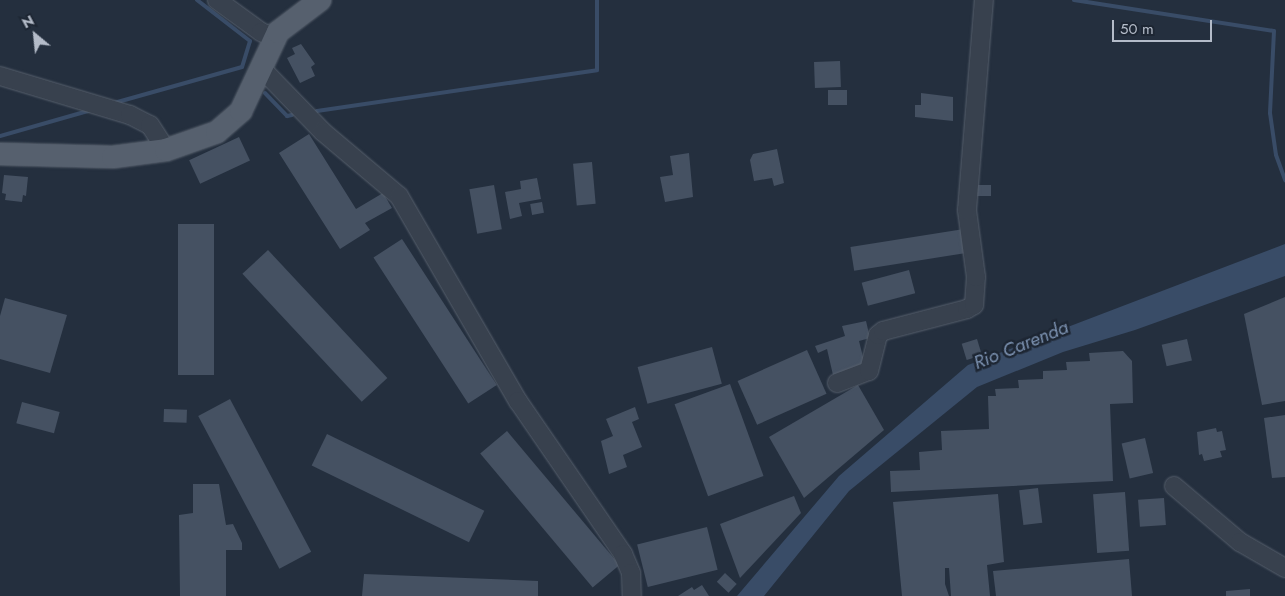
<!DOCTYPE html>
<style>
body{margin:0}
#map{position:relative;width:1285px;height:596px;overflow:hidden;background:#242f3e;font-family:Jost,sans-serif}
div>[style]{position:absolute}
.water>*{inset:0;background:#394c67}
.stream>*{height:4px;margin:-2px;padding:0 2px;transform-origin:2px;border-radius:2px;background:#394c67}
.building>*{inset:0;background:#455162;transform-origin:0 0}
.roads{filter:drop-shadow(0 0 1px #565f6c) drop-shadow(0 0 1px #565f6c)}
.minor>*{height:18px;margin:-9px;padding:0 9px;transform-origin:9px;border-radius:9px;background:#38414e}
.major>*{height:22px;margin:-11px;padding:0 11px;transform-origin:11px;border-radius:11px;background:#56606e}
span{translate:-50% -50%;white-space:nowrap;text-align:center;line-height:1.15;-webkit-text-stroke:5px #1d2633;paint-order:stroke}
.water-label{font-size:19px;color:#7c92b1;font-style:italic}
.north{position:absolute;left:10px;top:10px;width:50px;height:50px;-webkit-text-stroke:4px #1d2633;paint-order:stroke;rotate:332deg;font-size:14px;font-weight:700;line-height:20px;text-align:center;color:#b4bcc9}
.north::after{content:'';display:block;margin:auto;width:18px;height:22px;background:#b4bcc9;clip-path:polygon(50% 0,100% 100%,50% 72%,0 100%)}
.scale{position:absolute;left:1112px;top:20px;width:100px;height:22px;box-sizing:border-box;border:2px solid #b4bcc9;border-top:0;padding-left:6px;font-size:15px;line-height:18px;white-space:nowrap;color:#b4bcc9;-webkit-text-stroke:4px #1d2633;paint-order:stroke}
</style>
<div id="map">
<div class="water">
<i style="clip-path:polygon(1285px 244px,1285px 276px,1135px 330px,1063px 352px,977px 387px,849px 491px,764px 596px,737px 596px,839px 476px,968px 365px)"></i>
</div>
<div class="stream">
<i style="left:197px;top:0;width:67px;rotate:37.7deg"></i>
<i style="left:250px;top:41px;width:27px;rotate:107deg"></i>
<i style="left:1074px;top:0;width:202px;rotate:8.8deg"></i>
<i style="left:1274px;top:31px;width:82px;rotate:92.8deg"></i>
<i style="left:1270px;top:113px;width:42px;rotate:81.9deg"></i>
<i style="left:1276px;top:155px;width:27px;rotate:70deg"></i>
<i style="left:265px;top:93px;width:32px;rotate:46deg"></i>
<i style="left:287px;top:116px;width:5px;rotate:-11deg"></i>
<i style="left:114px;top:103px;width:133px;rotate:-15.7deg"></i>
<i style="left:317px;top:111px;width:283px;rotate:-8.3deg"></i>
<i style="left:597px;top:70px;width:70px;rotate:-90deg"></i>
<i style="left:0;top:136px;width:95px;rotate:-15.9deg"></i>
</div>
<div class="building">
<i style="clip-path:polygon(301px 44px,315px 64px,311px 67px,315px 76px,300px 83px,287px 58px,295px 54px,292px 48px)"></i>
<i style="left:840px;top:61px;width:26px;height:26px;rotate:88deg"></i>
<i style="left:847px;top:90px;width:15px;height:19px;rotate:90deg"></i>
<i style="clip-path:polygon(921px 93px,953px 97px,953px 121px,915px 117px,915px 105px,921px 105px)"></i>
<i style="clip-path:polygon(309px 134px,356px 209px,383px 193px,392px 208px,365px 223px,370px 230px,340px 249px,279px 153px)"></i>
<i style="left:239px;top:137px;width:26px;height:55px;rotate:65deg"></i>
<i style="clip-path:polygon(777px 149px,784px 183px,774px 186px,772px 178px,754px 181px,750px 160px,753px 154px)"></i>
<i style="clip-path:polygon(689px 153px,693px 197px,665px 202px,660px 177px,673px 175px,670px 156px)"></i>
<i style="left:592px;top:162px;width:42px;height:19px;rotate:85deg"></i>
<i style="clip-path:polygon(4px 175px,28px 177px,26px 196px,23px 195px,22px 202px,5px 200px,6px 194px,2px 193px)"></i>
<i style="clip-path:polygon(537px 178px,541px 199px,519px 203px,522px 216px,510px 219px,505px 192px,521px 189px,520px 181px)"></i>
<i style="left:494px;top:185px;width:45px;height:25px;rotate:80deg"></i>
<i style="left:973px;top:185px;width:18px;height:11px"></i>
<i style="left:542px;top:202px;width:11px;height:12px;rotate:80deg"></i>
<i style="left:178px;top:224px;width:36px;height:151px"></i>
<i style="left:964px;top:229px;width:24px;height:115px;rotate:81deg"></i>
<i style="left:402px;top:239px;width:174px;height:34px;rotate:57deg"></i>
<i style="left:268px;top:250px;width:175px;height:35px;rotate:47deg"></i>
<i style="left:909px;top:270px;width:24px;height:49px;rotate:75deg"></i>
<i style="clip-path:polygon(1285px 297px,1285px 401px,1262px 405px,1244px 314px)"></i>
<i style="clip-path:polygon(5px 298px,67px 315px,50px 373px,0 359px,0 316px)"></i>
<i style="clip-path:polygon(866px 321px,870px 338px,859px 341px,865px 365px,833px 375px,827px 349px,818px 353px,815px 346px,845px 336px,842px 326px)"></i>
<i style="left:977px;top:339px;width:17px;height:16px;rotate:73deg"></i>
<i style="left:1187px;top:339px;width:22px;height:26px;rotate:77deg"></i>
<i style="left:712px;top:347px;width:38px;height:77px;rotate:75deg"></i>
<i style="left:807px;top:350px;width:48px;height:76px;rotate:66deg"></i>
<i style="clip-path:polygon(1123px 351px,1132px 361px,1133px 403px,1110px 404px,1113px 481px,891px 492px,890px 471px,920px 470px,919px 452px,942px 450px,941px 431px,989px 429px,988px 396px,996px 396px,995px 389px,1019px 388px,1018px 380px,1043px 379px,1043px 371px,1067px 370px,1066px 362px,1090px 361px,1089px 353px)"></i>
<i style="left:730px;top:384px;width:98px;height:59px;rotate:70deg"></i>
<i style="clip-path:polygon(858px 385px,884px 430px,804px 498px,769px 437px)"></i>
<i style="left:230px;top:399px;width:173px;height:36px;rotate:62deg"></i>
<i style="left:22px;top:402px;width:39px;height:22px;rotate:15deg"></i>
<i style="clip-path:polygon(635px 407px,639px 419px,632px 422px,642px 447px,623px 455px,627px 467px,609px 474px,601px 441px,613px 436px,606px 419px)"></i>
<i style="left:164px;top:409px;width:23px;height:13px;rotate:2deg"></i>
<i style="clip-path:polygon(1285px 415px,1285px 477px,1272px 478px,1264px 418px)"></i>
<i style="clip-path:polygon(1216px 428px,1217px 432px,1222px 431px,1226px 450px,1220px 451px,1222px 457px,1204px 461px,1202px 454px,1199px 455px,1197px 432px)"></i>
<i style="left:507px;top:431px;width:175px;height:35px;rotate:50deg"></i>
<i style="left:327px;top:434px;width:175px;height:35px;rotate:26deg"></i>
<i style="left:1145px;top:438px;width:36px;height:24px;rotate:77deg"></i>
<i style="clip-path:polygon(193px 484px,219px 484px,226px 525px,233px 524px,242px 543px,242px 550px,226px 550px,226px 596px,180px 596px,179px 515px,193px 513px)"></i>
<i style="left:1038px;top:488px;width:35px;height:19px;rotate:83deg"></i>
<i style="left:1125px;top:492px;width:59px;height:32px;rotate:86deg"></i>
<i style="clip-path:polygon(998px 494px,1004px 562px,987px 565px,990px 596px,951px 596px,949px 568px,945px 568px,945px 584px,949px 596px,902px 596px,893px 502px)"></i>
<i style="clip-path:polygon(794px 496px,801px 513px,740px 578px,720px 524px)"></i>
<i style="left:1164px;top:498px;width:27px;height:26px;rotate:86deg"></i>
<i style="left:707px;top:527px;width:44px;height:72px;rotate:76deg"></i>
<i style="clip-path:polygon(1129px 559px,1132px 596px,996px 596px,993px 571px)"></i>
<i style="left:725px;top:573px;width:16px;height:12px;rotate:43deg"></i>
<i style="clip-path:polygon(364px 574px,538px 581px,538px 596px,362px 596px)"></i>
<i style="clip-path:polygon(702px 585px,709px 596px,678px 596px,692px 587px,694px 590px)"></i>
<i style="clip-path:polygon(1250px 589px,1250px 596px,1226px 596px,1226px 591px)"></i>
</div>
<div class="roads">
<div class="minor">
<i style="left:217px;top:0;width:54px;rotate:36deg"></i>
<i style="left:261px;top:32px;width:15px;rotate:23deg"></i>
<i style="left:263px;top:70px;width:86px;rotate:45.9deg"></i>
<i style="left:323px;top:132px;width:99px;rotate:40.1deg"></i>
<i style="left:399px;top:196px;width:237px;rotate:59.9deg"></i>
<i style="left:518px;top:401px;width:186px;rotate:55.5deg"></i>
<i style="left:623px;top:554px;width:21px;rotate:67deg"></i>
<i style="left:631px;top:573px;width:23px;rotate:88deg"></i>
<i style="left:0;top:76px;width:136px;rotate:16.7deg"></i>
<i style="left:130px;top:115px;width:22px;rotate:27deg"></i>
<i style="left:150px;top:125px;width:30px;rotate:57deg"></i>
<i style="left:837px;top:383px;width:34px;rotate:-21deg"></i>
<i style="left:869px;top:371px;width:37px;rotate:-76deg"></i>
<i style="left:878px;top:335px;width:6px;rotate:-39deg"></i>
<i style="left:883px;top:331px;width:87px;rotate:-14.7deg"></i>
<i style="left:967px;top:309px;width:8px;rotate:-30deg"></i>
<i style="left:974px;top:305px;width:28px;rotate:-86deg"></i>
<i style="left:976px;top:277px;width:68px;rotate:-97.7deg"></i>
<i style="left:967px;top:210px;width:211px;rotate:-85.4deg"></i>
<i style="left:1174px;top:486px;width:87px;rotate:40.3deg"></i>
<i style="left:1240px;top:542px;width:52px;rotate:30deg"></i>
</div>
<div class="major">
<i style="left:0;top:154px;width:113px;rotate:1.5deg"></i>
<i style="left:113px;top:157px;width:53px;rotate:-7.5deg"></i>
<i style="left:166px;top:150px;width:54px;rotate:-19.4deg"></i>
<i style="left:217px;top:132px;width:32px;rotate:-41deg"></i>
<i style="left:241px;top:111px;width:87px;rotate:-64.9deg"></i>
<i style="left:278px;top:32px;width:53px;rotate:-37.3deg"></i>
</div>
</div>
<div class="water-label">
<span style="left:1021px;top:345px;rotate:-22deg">Rio Carenda</span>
</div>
<div class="north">N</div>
<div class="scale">50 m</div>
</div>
